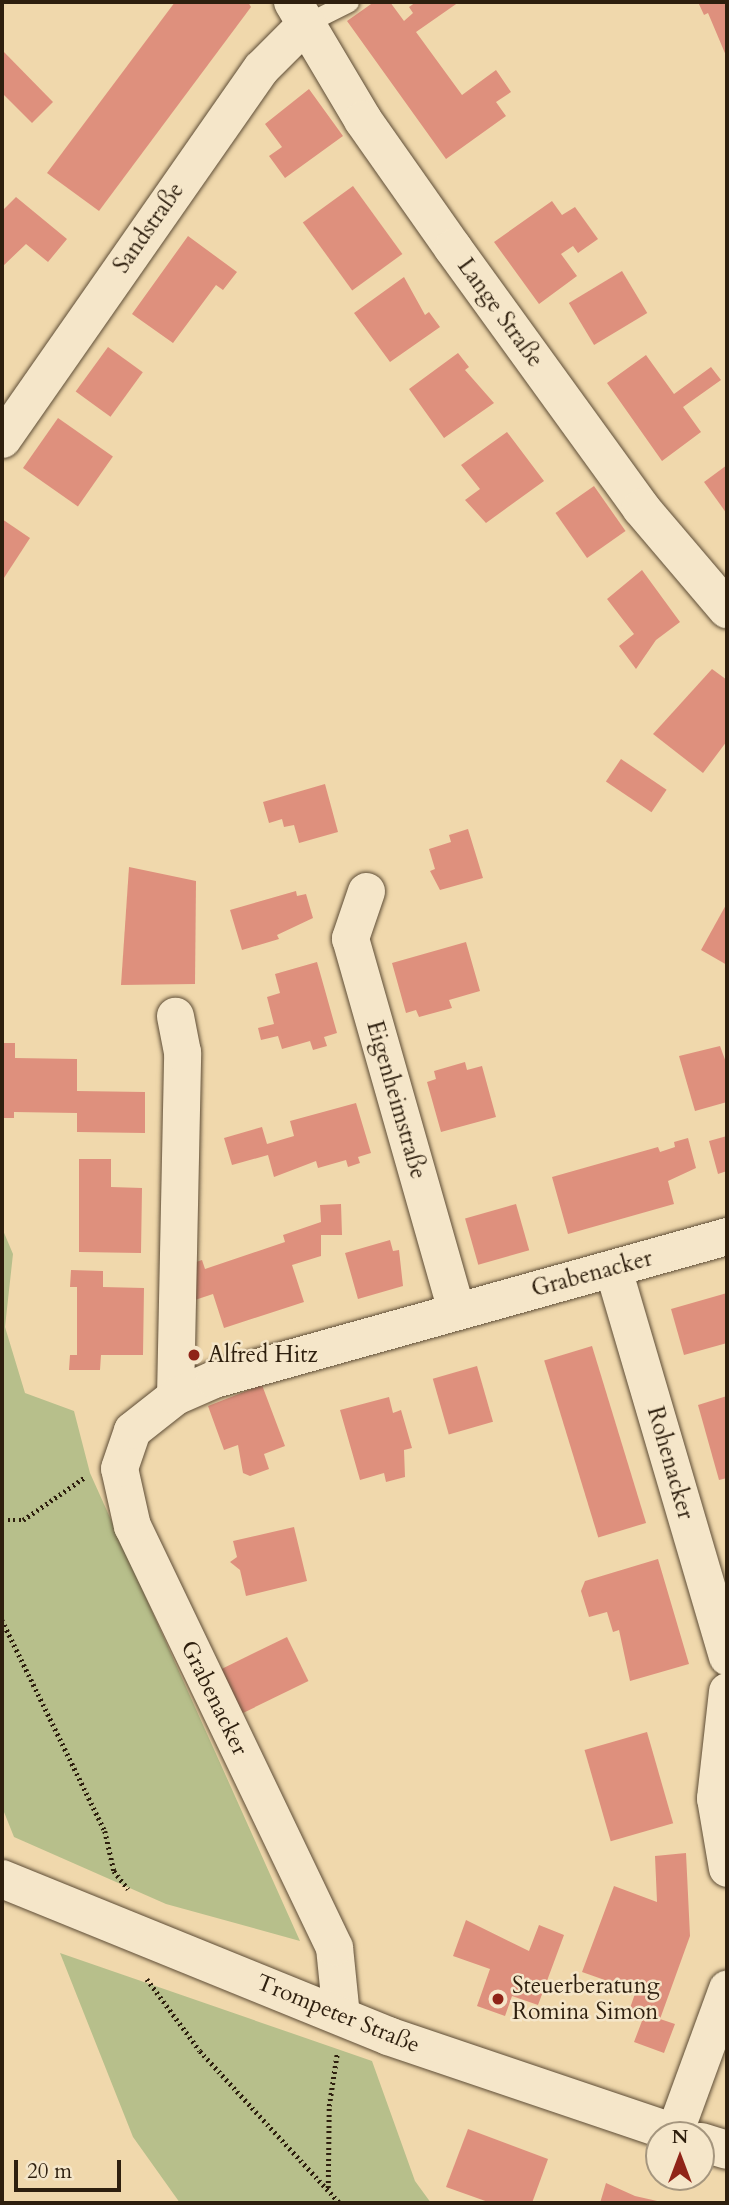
<!DOCTYPE html>
<meta charset="utf-8">
<style>
body{margin:0}
#map{position:relative;width:729px;height:2205px;overflow:hidden;background:#f0d8ac;font-family:Cardo,serif}
div>[style]{position:absolute}
.green>*{inset:0;background:#b7bf8b}
.building>*{inset:0;background:#de907d;transform-origin:0 0}
.path>*{height:4.5px;margin-top:-2.25px;transform-origin:0;background:repeating-linear-gradient(90deg,#2e1f0e 0 2px,transparent 0 5.5px)}
.roads{filter:drop-shadow(0 0 2px #5e4d36) drop-shadow(0 0 2px #5e4d36)}
.service>*{height:19px;margin:-9.5px;padding:0 9.5px;transform-origin:9.5px;border-radius:9.5px;background:#f5e6c9}
.minor>*{height:37px;margin:-18.5px;padding:0 18.5px;transform-origin:18.5px;border-radius:18.5px;background:#f5e6c9}
.tertiary>*{height:38px;margin:-19px;padding:0 19px;transform-origin:19px;border-radius:19px;background:#f5e6c9}
.dots>*{width:19px;height:19px;translate:-50% -50%;box-sizing:border-box;border:4px solid #f5e6c9;border-radius:50%}
span{translate:-50% -50%;white-space:nowrap;text-align:center;line-height:1.15;-webkit-text-stroke:5px #f5e6c9;paint-order:stroke}
.street-label{font-size:23px;color:#2e1f0e}
.poi-label{font-size:23px;color:#2e1f0e}
.left{translate:0 -50%;text-align:left}
.frame{position:absolute;inset:0;border:4px solid #2e1f0e;pointer-events:none}
.north{position:absolute;left:645px;top:2121px;width:70px;height:70px;box-sizing:border-box;background:#f5e6c9;border:2px solid #a5967e;border-radius:50%;rotate:0deg;font-size:19px;font-weight:700;line-height:28px;text-align:center;color:#2e1f0e}
.north::after{content:'';display:block;margin:auto;width:24px;height:32px;background:#8f2418;clip-path:polygon(50% 0,100% 100%,50% 72%,0 100%)}
.scale{position:absolute;left:14px;top:2160px;width:107px;height:32px;box-sizing:border-box;border:4px solid #2e1f0e;border-top:0;padding-left:9px;font-size:21px;line-height:24px;white-space:nowrap;color:#2e1f0e;-webkit-text-stroke:5px #f5e6c9;paint-order:stroke}
</style>
<div id="map">
<div class="green">
<i style="clip-path:polygon(2px 1228px,13px 1254px,5px 1327px,25px 1393px,74px 1411px,90px 1473px,300px 1941px,166px 1904px,14px 1837px,2px 1807px)"></i>
<i style="clip-path:polygon(60px 1953px,372px 2061px,415px 2181px,431px 2203px,180px 2203px,133px 2137px)"></i>
</div>
<div class="building">
<i style="clip-path:polygon(175px 2px,248px 2px,251px 7px,99px 211px,47px 173px)"></i>
<i style="clip-path:polygon(374px 2px,390px 2px,404px 21px,413px 13px,409px 7px,416px 2px,459px 2px,416px 32px,462px 95px,496px 70px,511px 92px,496px 102px,506px 116px,446px 159px,347px 21px)"></i>
<i style="clip-path:polygon(698px 2px,727px 2px,727px 58px,708px 13px,704px 15px)"></i>
<i style="clip-path:polygon(2px 50px,53px 102px,32px 123px,2px 93px)"></i>
<i style="clip-path:polygon(309px 89px,343px 136px,285px 178px,269px 156px,282px 147px,265px 124px)"></i>
<i style="left:353px;top:186px;width:84px;height:62px;rotate:54deg"></i>
<i style="clip-path:polygon(16px 197px,67px 239px,48px 262px,26px 244px,2px 267px,2px 211px)"></i>
<i style="clip-path:polygon(552px 201px,562px 215px,575px 207px,598px 239px,578px 253px,573px 246px,561px 254px,577px 276px,539px 304px,494px 242px)"></i>
<i style="clip-path:polygon(188px 236px,237px 272px,223px 290px,216px 285px,173px 343px,132px 314px)"></i>
<i style="left:622px;top:271px;width:49px;height:62px;rotate:59deg"></i>
<i style="clip-path:polygon(404px 277px,425px 315px,429px 312px,440px 327px,390px 362px,354px 313px)"></i>
<i style="left:108px;top:347px;width:43px;height:55px;rotate:36deg"></i>
<i style="clip-path:polygon(458px 353px,469px 367px,465px 370px,494px 403px,444px 438px,409px 389px)"></i>
<i style="clip-path:polygon(646px 355px,674px 394px,711px 367px,721px 380px,683px 407px,701px 432px,662px 461px,607px 383px)"></i>
<i style="left:58px;top:418px;width:67px;height:61px;rotate:35deg"></i>
<i style="clip-path:polygon(507px 432px,544px 481px,486px 523px,465px 500px,480px 489px,461px 465px)"></i>
<i style="clip-path:polygon(727px 465px,727px 514px,704px 482px)"></i>
<i style="left:594px;top:486px;width:55px;height:47px;rotate:55deg"></i>
<i style="clip-path:polygon(2px 519px,30px 538px,2px 581px)"></i>
<i style="clip-path:polygon(642px 570px,680px 622px,656px 640px,636px 669px,619px 646px,634px 634px,607px 599px)"></i>
<i style="clip-path:polygon(712px 669px,727px 680px,727px 741px,703px 773px,653px 734px)"></i>
<i style="left:621px;top:759px;width:55px;height:27px;rotate:34deg"></i>
<i style="clip-path:polygon(325px 784px,338px 832px,299px 843px,294px 825px,284px 827px,282px 819px,269px 823px,263px 802px)"></i>
<i style="clip-path:polygon(468px 829px,483px 878px,440px 890px,430px 871px,435px 869px,429px 849px,451px 842px,449px 835px)"></i>
<i style="clip-path:polygon(129px 867px,196px 881px,195px 984px,121px 985px)"></i>
<i style="clip-path:polygon(296px 891px,297px 896px,306px 894px,313px 918px,277px 935px,279px 939px,242px 950px,230px 910px)"></i>
<i style="clip-path:polygon(727px 903px,727px 965px,701px 950px)"></i>
<i style="clip-path:polygon(466px 942px,480px 991px,449px 1000px,452px 1008px,419px 1017px,416px 1010px,406px 1013px,392px 963px)"></i>
<i style="clip-path:polygon(317px 962px,337px 1033px,324px 1037px,327px 1046px,313px 1050px,310px 1041px,282px 1049px,278px 1036px,261px 1040px,258px 1028px,274px 1024px,267px 997px,280px 993px,275px 974px)"></i>
<i style="clip-path:polygon(2px 1043px,15px 1043px,15px 1058px,77px 1059px,77px 1091px,145px 1092px,145px 1133px,77px 1132px,77px 1113px,14px 1112px,14px 1118px,2px 1118px)"></i>
<i style="clip-path:polygon(720px 1046px,727px 1065px,727px 1102px,695px 1111px,679px 1056px)"></i>
<i style="clip-path:polygon(465px 1062px,467px 1070px,482px 1066px,496px 1117px,441px 1132px,427px 1082px,436px 1079px,434px 1071px)"></i>
<i style="clip-path:polygon(356px 1103px,371px 1153px,358px 1157px,360px 1163px,348px 1167px,346px 1160px,318px 1168px,316px 1161px,274px 1177px,268px 1155px,232px 1165px,224px 1138px,262px 1127px,267px 1144px,294px 1136px,290px 1121px)"></i>
<i style="clip-path:polygon(727px 1136px,727px 1171px,718px 1174px,709px 1141px)"></i>
<i style="clip-path:polygon(688px 1138px,696px 1168px,668px 1181px,674px 1204px,568px 1234px,552px 1177px,658px 1147px,660px 1152px,675px 1147px,674px 1142px)"></i>
<i style="clip-path:polygon(79px 1159px,111px 1159px,111px 1187px,142px 1188px,141px 1253px,79px 1252px)"></i>
<i style="clip-path:polygon(341px 1204px,342px 1235px,321px 1235px,321px 1256px,292px 1265px,304px 1302px,224px 1328px,213px 1294px,189px 1302px,190px 1264px,202px 1260px,205px 1269px,285px 1242px,283px 1235px,321px 1222px,320px 1205px)"></i>
<i style="left:516px;top:1204px;width:48px;height:53px;rotate:74deg"></i>
<i style="clip-path:polygon(390px 1240px,393px 1251px,399px 1250px,403px 1286px,358px 1299px,345px 1253px)"></i>
<i style="clip-path:polygon(71px 1270px,103px 1271px,103px 1287px,144px 1288px,143px 1355px,101px 1355px,100px 1370px,69px 1370px,70px 1355px,77px 1355px,77px 1287px,70px 1287px)"></i>
<i style="clip-path:polygon(727px 1293px,727px 1343px,684px 1355px,671px 1309px)"></i>
<i style="left:592px;top:1346px;width:185px;height:50px;rotate:73deg"></i>
<i style="left:477px;top:1366px;width:58px;height:46px;rotate:74deg"></i>
<i style="clip-path:polygon(262px 1385px,285px 1446px,264px 1454px,269px 1469px,250px 1476px,243px 1473px,238px 1445px,224px 1450px,208px 1406px)"></i>
<i style="clip-path:polygon(727px 1396px,727px 1478px,719px 1480px,698px 1405px)"></i>
<i style="clip-path:polygon(389px 1397px,393px 1413px,401px 1410px,412px 1448px,404px 1450px,405px 1477px,386px 1482px,384px 1473px,360px 1480px,340px 1410px)"></i>
<i style="clip-path:polygon(294px 1527px,307px 1581px,246px 1596px,240px 1570px,230px 1562px,237px 1557px,233px 1541px)"></i>
<i style="clip-path:polygon(658px 1559px,689px 1664px,630px 1681px,619px 1630px,613px 1632px,607px 1612px,589px 1617px,581px 1591px,585px 1581px)"></i>
<i style="left:287px;top:1637px;width:49px;height:75px;rotate:64deg"></i>
<i style="left:647px;top:1732px;width:95px;height:65px;rotate:74deg"></i>
<i style="clip-path:polygon(686px 1853px,690px 1936px,660px 2019px,675px 2024px,664px 2053px,634px 2042px,645px 2013px,630px 2008px,636px 1991px,582px 1972px,614px 1886px,657px 1902px,655px 1856px)"></i>
<i style="clip-path:polygon(466px 1920px,529px 1951px,539px 1925px,564px 1935px,538px 2005px,512px 1996px,505px 2016px,477px 2006px,490px 1969px,453px 1956px)"></i>
<i style="clip-path:polygon(468px 2129px,548px 2159px,532px 2203px,491px 2203px,446px 2187px)"></i>
<i style="clip-path:polygon(606px 2183px,635px 2196px,666px 2203px,600px 2203px)"></i>
</div>
<div class="path">
<i style="left:2px;top:1520px;width:21px"></i>
<i style="left:23px;top:1520px;width:75px;rotate:-34.7deg"></i>
<i style="left:2px;top:1620px;width:235px;rotate:64deg"></i>
<i style="left:105px;top:1831px;width:41px;rotate:77.3deg"></i>
<i style="left:114px;top:1871px;width:23px;rotate:52deg"></i>
<i style="left:147px;top:1979px;width:89px;rotate:53.6deg"></i>
<i style="left:200px;top:2051px;width:207px;rotate:47.4deg"></i>
<i style="left:328px;top:2188px;width:82px;rotate:-89.3deg"></i>
<i style="left:329px;top:2106px;width:53px;rotate:-81.3deg"></i>
</div>
<div class="roads">
<div class="service">
<i style="left:305px;top:24px;width:49px;rotate:-26.6deg"></i>
</div>
<div class="minor">
<i style="left:2px;top:439px;width:452px;rotate:-55.1deg"></i>
<i style="left:261px;top:68px;width:62px;rotate:-45deg"></i>
<i style="left:366px;top:891px;width:50px;rotate:108.8deg"></i>
<i style="left:350px;top:938px;width:388px;rotate:74.1deg"></i>
<i style="left:613px;top:1269px;width:404px;rotate:73.6deg"></i>
<i style="left:175px;top:1396px;width:344px;rotate:-88.8deg"></i>
<i style="left:182px;top:1052px;width:37px;rotate:-101deg"></i>
<i style="left:727px;top:1691px;width:108px;rotate:96.4deg"></i>
<i style="left:715px;top:1798px;width:71px;rotate:80.3deg"></i>
<i style="left:341px;top:2016px;width:69px;rotate:-95.8deg"></i>
<i style="left:334px;top:1947px;width:467px;rotate:-115.6deg"></i>
<i style="left:132px;top:1526px;width:59px;rotate:-102.6deg"></i>
<i style="left:119px;top:1468px;width:40px;rotate:-71.1deg"></i>
<i style="left:132px;top:1430px;width:55px;rotate:-38.3deg"></i>
<i style="left:175px;top:1396px;width:43px;rotate:-23.6deg"></i>
<i style="left:214px;top:1379px;width:533px;rotate:-15.58deg"></i>
<i style="left:674px;top:2133px;width:154px;rotate:-69.9deg"></i>
</div>
<div class="tertiary">
<i style="left:293px;top:2px;width:137px;rotate:59.3deg"></i>
<i style="left:363px;top:120px;width:156px;rotate:54.9deg"></i>
<i style="left:453px;top:248px;width:321px;rotate:54.1deg"></i>
<i style="left:641px;top:508px;width:133px;rotate:49.6deg"></i>
<i style="left:2px;top:1879px;width:417px;rotate:22.1deg"></i>
<i style="left:388px;top:2036px;width:308px;rotate:18.7deg"></i>
<i style="left:701px;top:2142px;width:27px;rotate:17deg"></i>
</div>
</div>
<div class="dots">
<i style="left:194px;top:1355px;background:#8f2418"></i>
<i style="left:498px;top:1999px;background:#8f2418"></i>
</div>
<div class="street-label">
<span style="left:149px;top:228px;rotate:-55deg">Sandstraße</span>
<span style="left:500px;top:313px;rotate:54deg">Lange Straße</span>
<span style="left:396px;top:1100px;rotate:74deg">Eigenheimstraße</span>
<span style="left:592px;top:1274px;rotate:-15deg">Grabenacker</span>
<span style="left:670px;top:1463px;rotate:74deg">Rohenacker</span>
<span style="left:214px;top:1698px;rotate:64deg">Grabenacker</span>
<span style="left:338px;top:2014px;rotate:22deg">Trompeter Straße</span>
</div>
<div class="poi-label">
<span class="left" style="left:208px;top:1355px">Alfred Hitz</span>
<span class="left" style="left:512px;top:1999px">Steuerberatung<br>Romina Simon</span>
</div>
<div class="frame"></div>
<div class="north">N</div>
<div class="scale">20 m</div>
</div>
